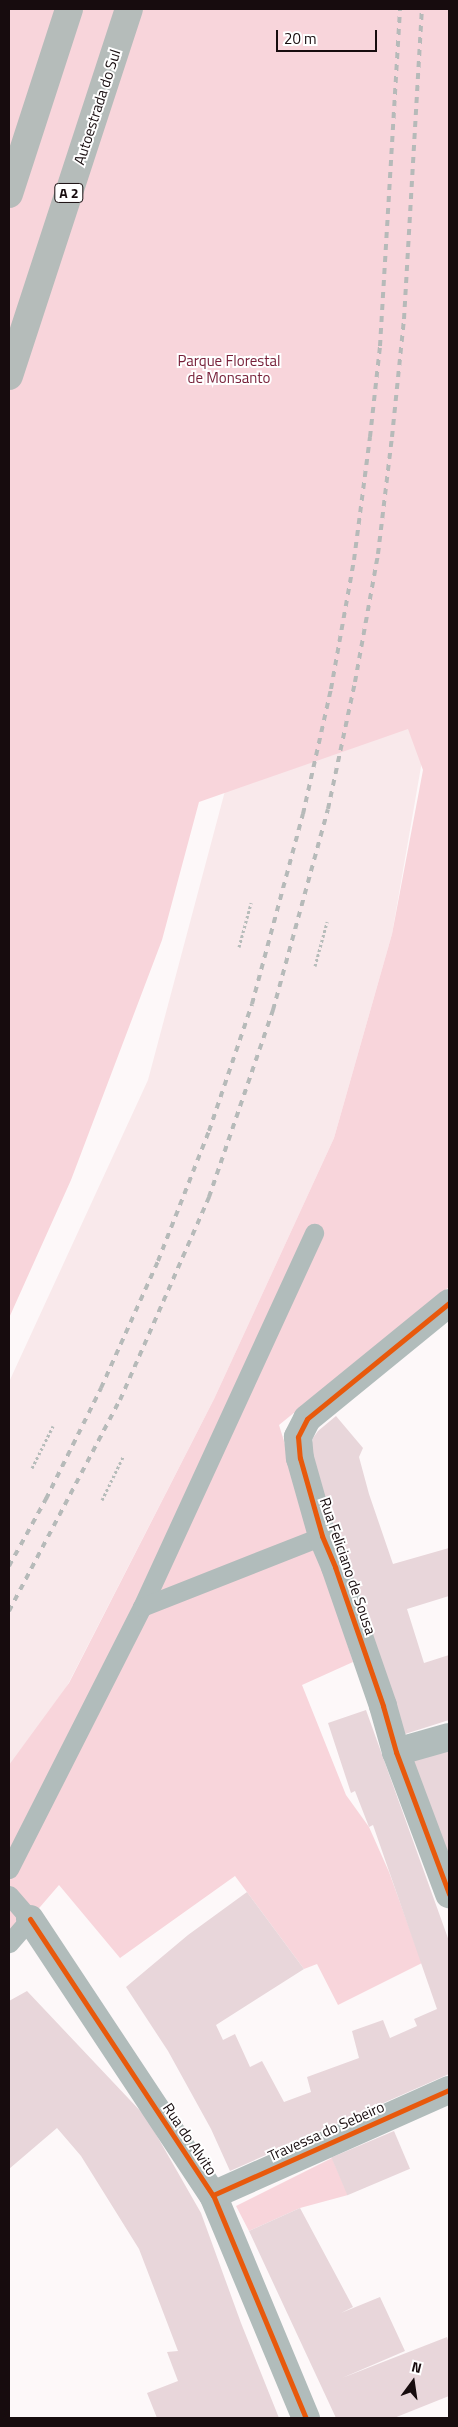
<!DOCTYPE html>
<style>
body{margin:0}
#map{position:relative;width:458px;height:2427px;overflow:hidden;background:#fdf8f9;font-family:"Titillium Web",sans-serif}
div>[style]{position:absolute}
.built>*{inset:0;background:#f9e9eb}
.green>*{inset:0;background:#f8d5db}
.building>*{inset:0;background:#e8d6da;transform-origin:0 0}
.path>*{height:3px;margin-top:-1.5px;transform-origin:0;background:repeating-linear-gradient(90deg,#b6bcba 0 2.5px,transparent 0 5px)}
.lane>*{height:19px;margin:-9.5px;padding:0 9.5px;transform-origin:9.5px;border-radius:9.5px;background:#b1bcbb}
.street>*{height:28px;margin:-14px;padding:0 14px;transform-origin:14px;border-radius:14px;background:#b1bcbb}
.highway>*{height:28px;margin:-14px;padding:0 14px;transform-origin:14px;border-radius:14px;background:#b5bcba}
.rail>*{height:4px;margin-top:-2px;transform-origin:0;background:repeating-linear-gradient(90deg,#b6bab9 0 6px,transparent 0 12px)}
.cycleway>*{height:5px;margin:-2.5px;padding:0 2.5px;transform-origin:2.5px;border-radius:2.5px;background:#e8590c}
span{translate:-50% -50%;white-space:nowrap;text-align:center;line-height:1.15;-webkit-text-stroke:4px #fff;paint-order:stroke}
.shield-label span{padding:1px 4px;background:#fff;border:1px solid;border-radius:4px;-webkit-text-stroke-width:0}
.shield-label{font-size:14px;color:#170c0e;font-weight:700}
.street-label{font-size:15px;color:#170c0e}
.park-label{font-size:15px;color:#761f38}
.frame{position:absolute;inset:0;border:10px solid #170c0e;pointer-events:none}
.north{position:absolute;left:388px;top:2357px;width:50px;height:50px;-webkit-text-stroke:4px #fff;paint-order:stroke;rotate:14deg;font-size:14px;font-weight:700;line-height:20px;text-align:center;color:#170c0e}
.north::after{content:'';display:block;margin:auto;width:18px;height:22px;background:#170c0e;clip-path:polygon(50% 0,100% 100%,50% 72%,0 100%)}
.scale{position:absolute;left:276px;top:30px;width:101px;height:22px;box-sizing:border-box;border:2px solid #170c0e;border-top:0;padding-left:6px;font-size:15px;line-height:18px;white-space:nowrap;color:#170c0e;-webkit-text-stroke:4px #fff;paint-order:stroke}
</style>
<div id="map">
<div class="built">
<i style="clip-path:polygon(449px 9px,449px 468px,440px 657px,392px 934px,334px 1138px,214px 1399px,65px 1690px,9px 1766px,9px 1382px,148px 1080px,262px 652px)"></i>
</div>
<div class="green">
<i style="clip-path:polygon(9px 9px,449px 9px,449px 1287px,279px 1425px,353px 1662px,302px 1685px,346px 1795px,369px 1827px,389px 1872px,422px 1963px,338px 2005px,317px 1964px,304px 1969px,235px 1876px,120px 1958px,59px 1885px,9px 1943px,9px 1765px,69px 1683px,214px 1399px,334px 1138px,392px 934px,423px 770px,408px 729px,199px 802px,162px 940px,71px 1180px,9px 1318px)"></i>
<i style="clip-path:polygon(332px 2158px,348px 2195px,300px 2208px,249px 2231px,236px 2206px)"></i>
</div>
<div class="building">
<i style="clip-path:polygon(336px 1416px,363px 1448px,359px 1457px,369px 1494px,393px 1564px,449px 1548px,449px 1596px,407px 1609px,424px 1663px,449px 1655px,449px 1720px,402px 1735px,325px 1507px,311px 1447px,313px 1438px,318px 1431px)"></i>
<i style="clip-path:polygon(366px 1710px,449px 1941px,449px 2074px,230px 2171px,211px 2129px,168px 2051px,126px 1987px,188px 1935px,247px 1892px,304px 1969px,216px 2025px,223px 2040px,235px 2034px,250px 2067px,262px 2061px,284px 2102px,311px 2092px,307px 2077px,359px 2058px,352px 2031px,383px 2020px,390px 2038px,417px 2026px,414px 2019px,437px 2009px,373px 1825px,369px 1827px,355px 1791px,351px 1793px,328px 1723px)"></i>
<i style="clip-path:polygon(449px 1747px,449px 1859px,410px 1758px)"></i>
<i style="clip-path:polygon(27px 1991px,146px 2117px,165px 2150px,201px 2213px,241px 2323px,279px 2418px,157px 2418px,147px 2393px,178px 2381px,167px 2352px,178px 2351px,139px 2249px,81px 2156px,57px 2128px,9px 2169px,9px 2001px)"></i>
<i style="left:394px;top:2131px;width:41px;height:68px;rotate:67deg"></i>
<i style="clip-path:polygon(300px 2208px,353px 2307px,341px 2313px,380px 2297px,405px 2351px,342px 2378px,447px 2337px,449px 2343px,449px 2396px,394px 2418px,336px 2418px,249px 2231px)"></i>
</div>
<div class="path">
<i style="left:239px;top:947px;width:46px;rotate:-74.7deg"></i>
<i style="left:315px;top:966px;width:46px;rotate:-74.7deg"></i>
<i style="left:32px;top:1468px;width:47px;rotate:-63.4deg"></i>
<i style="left:102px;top:1500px;width:48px;rotate:-64deg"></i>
</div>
<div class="lane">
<i style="left:142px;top:1607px;width:412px;rotate:-65.3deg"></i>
<i style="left:9px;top:1869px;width:294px;rotate:-63.1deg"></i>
<i style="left:142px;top:1607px;width:193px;rotate:-21.5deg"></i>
<i style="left:9px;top:1895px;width:32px;rotate:49deg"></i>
<i style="left:30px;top:1919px;width:32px;rotate:131deg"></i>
</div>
<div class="street">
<i style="left:449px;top:1303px;width:183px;rotate:140.8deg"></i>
<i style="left:307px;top:1419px;width:20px;rotate:117deg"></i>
<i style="left:298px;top:1437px;width:21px;rotate:85deg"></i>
<i style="left:300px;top:1458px;width:81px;rotate:74.2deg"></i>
<i style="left:322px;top:1536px;width:34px;rotate:67deg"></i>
<i style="left:335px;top:1567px;width:147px;rotate:70.9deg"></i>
<i style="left:383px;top:1706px;width:48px;rotate:74.2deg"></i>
<i style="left:396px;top:1752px;width:152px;rotate:69.5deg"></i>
<i style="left:396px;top:1752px;width:55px;rotate:-15.8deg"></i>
<i style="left:30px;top:1919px;width:331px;rotate:56.5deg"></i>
<i style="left:213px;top:2195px;width:242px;rotate:67.4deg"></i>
<i style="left:213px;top:2195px;width:258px;rotate:-24deg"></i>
</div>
<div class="highway">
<i style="left:9px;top:194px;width:194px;rotate:-72deg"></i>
<i style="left:9px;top:376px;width:386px;rotate:-71.9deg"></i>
</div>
<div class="rail">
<i style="left:9px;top:1566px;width:77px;rotate:-61.1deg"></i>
<i style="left:46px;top:1499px;width:124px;rotate:-63.6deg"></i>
<i style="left:101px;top:1388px;width:139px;rotate:-65.8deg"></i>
<i style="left:158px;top:1261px;width:140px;rotate:-68.6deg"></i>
<i style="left:209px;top:1131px;width:134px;rotate:-71.3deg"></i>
<i style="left:252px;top:1004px;width:197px;rotate:-75deg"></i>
<i style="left:303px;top:814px;width:128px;rotate:-77.4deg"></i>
<i style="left:331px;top:689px;width:131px;rotate:-79.9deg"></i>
<i style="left:354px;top:560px;width:124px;rotate:-82.6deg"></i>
<i style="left:370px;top:437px;width:92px;rotate:-83.7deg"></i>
<i style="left:380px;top:346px;width:338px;rotate:-86.6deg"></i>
<i style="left:9px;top:1611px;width:238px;rotate:-62.3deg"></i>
<i style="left:120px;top:1400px;width:222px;rotate:-66.3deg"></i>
<i style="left:209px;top:1197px;width:198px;rotate:-71.1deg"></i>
<i style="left:273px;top:1010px;width:208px;rotate:-74.7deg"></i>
<i style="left:328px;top:809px;width:130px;rotate:-78deg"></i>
<i style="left:355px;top:682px;width:130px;rotate:-79.8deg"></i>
<i style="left:378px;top:554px;width:118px;rotate:-83.2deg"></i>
<i style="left:392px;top:437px;width:119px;rotate:-84.2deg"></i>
<i style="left:404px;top:319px;width:311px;rotate:-86.7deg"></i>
</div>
<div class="cycleway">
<i style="left:449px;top:1303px;width:183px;rotate:140.8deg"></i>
<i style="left:307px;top:1419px;width:20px;rotate:117deg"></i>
<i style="left:298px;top:1437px;width:21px;rotate:85deg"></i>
<i style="left:300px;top:1458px;width:81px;rotate:74.2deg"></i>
<i style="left:322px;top:1536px;width:34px;rotate:67deg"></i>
<i style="left:335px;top:1567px;width:147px;rotate:70.9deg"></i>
<i style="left:383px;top:1706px;width:48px;rotate:74.2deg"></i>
<i style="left:396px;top:1752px;width:152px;rotate:69.5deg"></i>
<i style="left:30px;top:1919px;width:331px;rotate:56.5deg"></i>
<i style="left:213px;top:2195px;width:242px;rotate:67.4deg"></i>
<i style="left:213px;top:2195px;width:258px;rotate:-24deg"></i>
</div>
<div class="shield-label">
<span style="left:69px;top:193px">A 2</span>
</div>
<div class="street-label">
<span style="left:97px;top:107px;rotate:-72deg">Autoestrada do Sul</span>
<span style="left:348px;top:1566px;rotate:71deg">Rua Feliciano de Sousa</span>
<span style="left:326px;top:2131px;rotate:-24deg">Travessa do Sebeiro</span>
<span style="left:190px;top:2139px;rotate:56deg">Rua do Alvito</span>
</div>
<div class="park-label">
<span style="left:229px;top:369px">Parque Florestal<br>de Monsanto</span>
</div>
<div class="frame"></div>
<div class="north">N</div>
<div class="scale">20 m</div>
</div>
